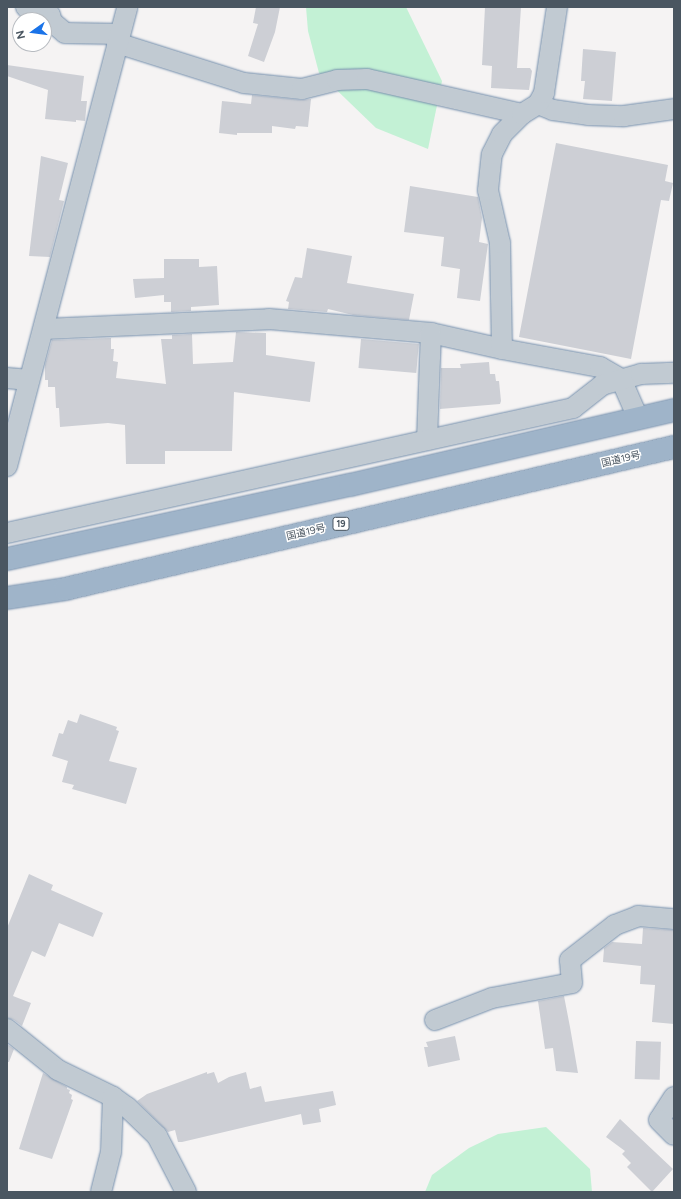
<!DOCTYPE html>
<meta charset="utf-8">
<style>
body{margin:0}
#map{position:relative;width:681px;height:1199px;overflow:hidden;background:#f5f3f3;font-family:Figtree,"Noto Sans JP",sans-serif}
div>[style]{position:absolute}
.green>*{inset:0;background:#c3f1d5}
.building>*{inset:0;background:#cdcfd5;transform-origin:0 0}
.roads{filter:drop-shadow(0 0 1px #7690ad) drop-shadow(0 0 1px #7690ad)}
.minor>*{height:20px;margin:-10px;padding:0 10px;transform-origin:10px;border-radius:10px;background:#c1cad2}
.trunk>*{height:22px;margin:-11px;padding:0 11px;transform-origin:11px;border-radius:11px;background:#9fb4c9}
span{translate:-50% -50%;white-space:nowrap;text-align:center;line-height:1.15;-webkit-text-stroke:3px #fff;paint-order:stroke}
.shield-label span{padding:1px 3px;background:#fff;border:1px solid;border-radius:3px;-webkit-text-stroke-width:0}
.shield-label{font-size:9px;color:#4a5661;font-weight:700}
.street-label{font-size:10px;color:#4a5661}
.frame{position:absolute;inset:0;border:8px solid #4a5661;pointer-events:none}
.north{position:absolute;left:12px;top:12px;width:40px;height:40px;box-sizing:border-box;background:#fff;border:1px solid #b7bbc0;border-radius:50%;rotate:256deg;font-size:11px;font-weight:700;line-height:16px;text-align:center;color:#4a5661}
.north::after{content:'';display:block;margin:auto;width:14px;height:18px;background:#1a73e8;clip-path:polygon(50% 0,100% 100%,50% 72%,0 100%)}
</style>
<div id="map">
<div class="green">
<i style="clip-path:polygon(306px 7px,406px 7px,442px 81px,428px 149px,376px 128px,319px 73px,308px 31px)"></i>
<i style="clip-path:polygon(546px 1127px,590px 1169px,592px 1192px,425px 1192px,432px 1175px,469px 1148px,498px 1134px)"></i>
</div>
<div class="building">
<i style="clip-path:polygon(256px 7px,280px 7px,275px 32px,264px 62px,248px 56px,258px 24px,253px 23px)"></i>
<i style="clip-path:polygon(485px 7px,521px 7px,517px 68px,530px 68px,532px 71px,529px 90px,491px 88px,492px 66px,482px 65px)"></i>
<i style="clip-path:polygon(583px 49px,616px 52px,612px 101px,583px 99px,585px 81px,581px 81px)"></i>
<i style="clip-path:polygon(7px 65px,84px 76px,81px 101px,87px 101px,85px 121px,76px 120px,76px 122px,45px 119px,48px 90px,7px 76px)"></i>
<i style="clip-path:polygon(252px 95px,301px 100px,311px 99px,308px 127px,296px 126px,295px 129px,272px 126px,272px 133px,237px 133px,237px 135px,219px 133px,222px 101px,251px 104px)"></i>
<i style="clip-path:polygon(556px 143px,668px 165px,665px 181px,673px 183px,669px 201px,661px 200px,631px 359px,519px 337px)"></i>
<i style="clip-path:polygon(41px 156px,68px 163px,59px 200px,64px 201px,50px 257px,29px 256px)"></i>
<i style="clip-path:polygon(410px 186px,478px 197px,482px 218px,479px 242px,488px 244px,480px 301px,457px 298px,460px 269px,441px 266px,444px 237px,404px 232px)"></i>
<i style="clip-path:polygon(307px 248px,352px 256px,347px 283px,414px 294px,409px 320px,353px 315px,328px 309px,327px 312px,288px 309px,289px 302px,286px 301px,295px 277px,302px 278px)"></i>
<i style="clip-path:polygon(164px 259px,199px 259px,199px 267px,217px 266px,219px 305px,191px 307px,191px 311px,171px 312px,171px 302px,164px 302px,164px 295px,135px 298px,133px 279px,164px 278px)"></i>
<i style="clip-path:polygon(236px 332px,266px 333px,266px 355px,315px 362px,310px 402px,234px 392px,232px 451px,165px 451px,165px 464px,126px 464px,125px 425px,108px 423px,60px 427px,59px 408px,56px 408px,55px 387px,48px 387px,48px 380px,45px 380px,45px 365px,52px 340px,111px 338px,111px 349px,114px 349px,113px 361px,118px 362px,116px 378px,166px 384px,161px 339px,172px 339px,172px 335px,192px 334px,193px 364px,233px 362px)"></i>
<i style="left:361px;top:339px;width:58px;height:29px;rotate:5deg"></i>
<i style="clip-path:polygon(489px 362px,490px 374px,495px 374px,496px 381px,499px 381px,501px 401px,500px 404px,440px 409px,441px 368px,461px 368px,460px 364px)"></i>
<i style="clip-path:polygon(80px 714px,117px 727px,116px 730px,119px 731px,109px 761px,137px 768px,126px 804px,72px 789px,74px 785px,62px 782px,68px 761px,52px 756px,59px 733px,63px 734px,68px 720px,77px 723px)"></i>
<i style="clip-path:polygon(29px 874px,53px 885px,51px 890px,103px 913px,93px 937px,59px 923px,45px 957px,32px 951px,13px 996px,31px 1003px,22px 1026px,14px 1020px,7px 1018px,7px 928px)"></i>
<i style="clip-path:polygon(643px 928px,674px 930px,674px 1024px,652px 1022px,655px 985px,640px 984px,641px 966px,603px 962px,604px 948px,612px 942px,642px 944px)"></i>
<i style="clip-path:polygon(564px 996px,570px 1027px,578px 1073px,556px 1071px,553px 1048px,545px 1049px,538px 1001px)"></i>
<i style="clip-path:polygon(455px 1036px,460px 1060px,428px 1067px,424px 1047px,428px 1047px,426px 1042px)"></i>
<i style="left:636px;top:1041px;width:25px;height:38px;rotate:2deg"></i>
<i style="clip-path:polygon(7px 1044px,14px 1049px,9px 1062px,7px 1062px)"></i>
<i style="clip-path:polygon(207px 1072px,207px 1074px,214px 1072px,218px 1083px,229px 1077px,246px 1072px,250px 1089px,261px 1086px,265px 1102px,333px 1091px,336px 1105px,319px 1109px,321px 1122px,303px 1125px,301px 1114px,182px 1142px,178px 1142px,175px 1130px,168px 1132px,137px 1101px,147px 1094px)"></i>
<i style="clip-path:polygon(43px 1073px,67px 1087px,67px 1089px,70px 1090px,69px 1093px,72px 1095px,71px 1099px,73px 1100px,52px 1159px,19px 1149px)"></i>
<i style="clip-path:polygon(620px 1119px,673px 1169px,652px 1192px,627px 1167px,631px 1163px,622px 1154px,625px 1151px,606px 1137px)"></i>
</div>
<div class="roads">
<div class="minor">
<i style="left:26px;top:7px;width:25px;rotate:18deg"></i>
<i style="left:50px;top:15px;width:7px;rotate:74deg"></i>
<i style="left:52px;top:22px;width:17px;rotate:40deg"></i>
<i style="left:65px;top:33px;width:55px;rotate:1deg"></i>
<i style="left:117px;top:43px;width:133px;rotate:17.5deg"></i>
<i style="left:244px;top:83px;width:58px;rotate:5.9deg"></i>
<i style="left:302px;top:89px;width:36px;rotate:-14deg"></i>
<i style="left:337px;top:80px;width:30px;rotate:-2deg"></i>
<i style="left:367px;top:79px;width:159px;rotate:12.7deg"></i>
<i style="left:538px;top:104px;width:16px;rotate:22deg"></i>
<i style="left:553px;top:110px;width:35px;rotate:8deg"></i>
<i style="left:588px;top:115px;width:36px;rotate:2deg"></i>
<i style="left:624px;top:116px;width:50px;rotate:-8deg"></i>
<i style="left:44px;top:329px;width:225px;rotate:-2.5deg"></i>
<i style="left:269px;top:319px;width:163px;rotate:4.9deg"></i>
<i style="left:431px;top:333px;width:73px;rotate:12.7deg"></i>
<i style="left:502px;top:349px;width:100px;rotate:10.4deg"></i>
<i style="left:600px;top:367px;width:24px;rotate:30deg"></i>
<i style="left:621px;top:379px;width:43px;rotate:66.4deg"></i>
<i style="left:502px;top:349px;width:106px;rotate:-91.1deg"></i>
<i style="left:500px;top:243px;width:54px;rotate:-102.8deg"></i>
<i style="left:488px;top:190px;width:36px;rotate:-84deg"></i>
<i style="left:492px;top:154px;width:22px;rotate:-63deg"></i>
<i style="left:502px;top:134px;width:28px;rotate:-45deg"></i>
<i style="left:522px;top:114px;width:19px;rotate:-32deg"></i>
<i style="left:538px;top:104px;width:13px;rotate:-61deg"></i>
<i style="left:544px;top:93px;width:87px;rotate:-81.4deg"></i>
<i style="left:7px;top:378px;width:22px;rotate:5deg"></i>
<i style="left:427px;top:440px;width:107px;rotate:-87.9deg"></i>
<i style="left:7px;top:466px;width:474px;rotate:-75.3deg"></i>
<i style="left:7px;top:533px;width:580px;rotate:-12.45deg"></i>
<i style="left:573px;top:408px;width:37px;rotate:-38deg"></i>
<i style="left:602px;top:385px;width:41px;rotate:-15.8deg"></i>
<i style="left:641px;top:374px;width:33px;rotate:-2deg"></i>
<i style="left:435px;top:1020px;width:61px;rotate:-21.1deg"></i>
<i style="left:492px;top:998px;width:81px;rotate:-10.6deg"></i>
<i style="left:572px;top:983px;width:23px;rotate:-95deg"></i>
<i style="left:570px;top:960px;width:57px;rotate:-37.9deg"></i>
<i style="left:615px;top:925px;width:25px;rotate:-21deg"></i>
<i style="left:638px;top:916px;width:36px;rotate:5deg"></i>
<i style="left:7px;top:1029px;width:65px;rotate:38.8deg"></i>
<i style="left:58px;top:1070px;width:61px;rotate:26.1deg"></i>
<i style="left:113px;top:1097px;width:17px;rotate:36deg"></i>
<i style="left:127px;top:1107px;width:42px;rotate:44deg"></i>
<i style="left:157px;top:1136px;width:63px;rotate:62.6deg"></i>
<i style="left:674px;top:1097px;width:27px;rotate:123deg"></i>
<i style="left:659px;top:1120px;width:21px;rotate:45deg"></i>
<i style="left:101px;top:1192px;width:41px;rotate:-76deg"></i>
<i style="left:111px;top:1152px;width:55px;rotate:-87.9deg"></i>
</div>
<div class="trunk">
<i style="left:7px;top:559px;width:351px;rotate:-12.2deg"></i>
<i style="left:350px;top:485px;width:333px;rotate:-13deg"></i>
<i style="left:7px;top:598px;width:59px;rotate:-8.8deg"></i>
<i style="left:65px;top:589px;width:625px;rotate:-13.13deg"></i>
</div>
</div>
<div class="shield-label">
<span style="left:341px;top:524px">19</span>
</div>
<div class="street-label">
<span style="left:621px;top:459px;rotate:-13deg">国道19号</span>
<span style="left:306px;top:532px;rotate:-13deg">国道19号</span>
</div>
<div class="frame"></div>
<div class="north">N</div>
</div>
